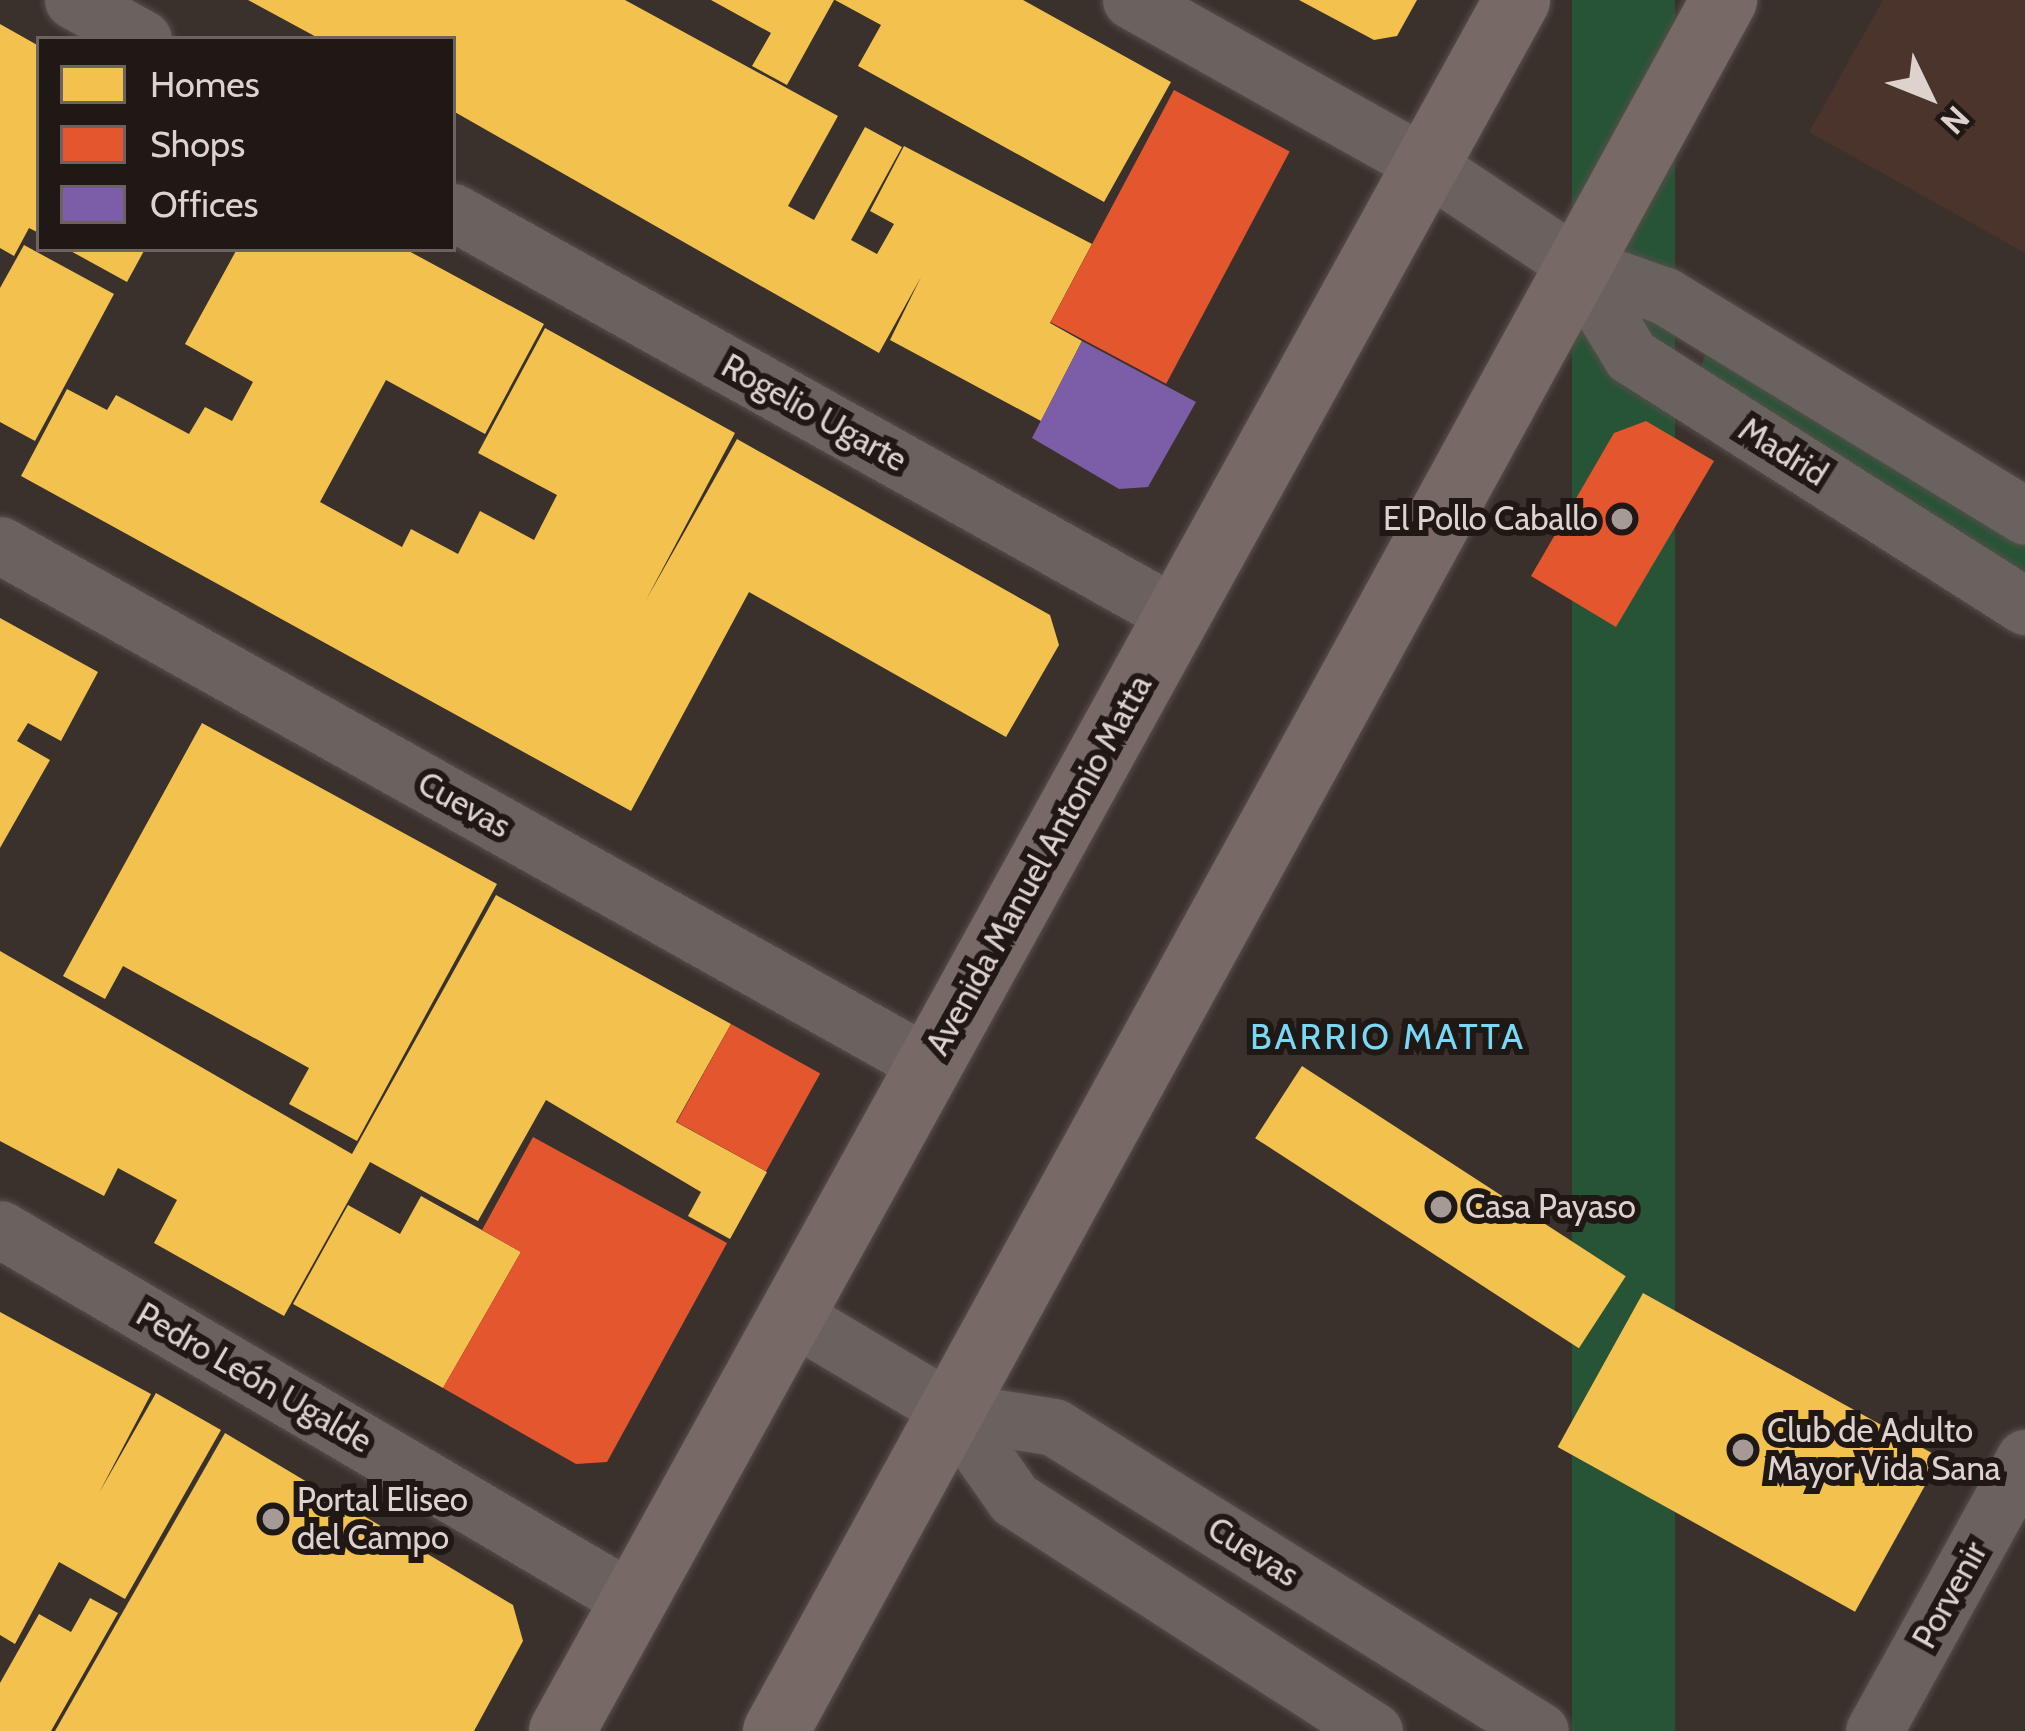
<!DOCTYPE html>
<meta charset="utf-8">
<style>
body{margin:0}
#map{position:relative;width:2025px;height:1731px;overflow:hidden;background:#3a312d;font-family:Cabin,sans-serif}
div>[style]{position:absolute}
.built>*{inset:0;background:#4a342b}
.green>*{inset:0;background:#275437;transform-origin:0 0}
.homes>*{inset:0;background:#f2c14e;transform-origin:0 0}
.shops>*{inset:0;background:#e4572e;transform-origin:0 0}
.offices>*{inset:0;background:#7b5ea7}
.roads{filter:drop-shadow(0 0 3px #564e4a) drop-shadow(0 0 3px #564e4a)}
.minor>*{height:57px;margin:-28.5px;padding:0 28.5px;transform-origin:28.5px;border-radius:28.5px;background:#6a625f}
.primary>*{height:66px;margin:-33px;padding:0 33px;transform-origin:33px;border-radius:33px;background:#776966}
.dots>*{width:33px;height:33px;translate:-50% -50%;box-sizing:border-box;border:6px solid #201815;border-radius:50%}
span{translate:-50% -50%;white-space:nowrap;text-align:center;line-height:1.15;-webkit-text-stroke:12px #201815;paint-order:stroke}
.street-label{font-size:33px;color:#ded2ce}
.poi-label{font-size:33px;color:#ded2ce}
.right{translate:-100% -50%;text-align:right}
.left{translate:0 -50%;text-align:left}
.neighbourhood-label{font-size:36px;color:#78d8f6;letter-spacing:3px}
.legend{position:absolute;left:36px;top:36px;width:420px;height:216px;box-sizing:border-box;background:#201815;border:3px solid #6c625f;margin:0;padding:15px 21px;list-style:none;font-size:36px;color:#ded2ce}
.legend li{display:flex;align-items:center;gap:24px;height:60px}
.legend b{width:60px;border:3px solid #6c625f}
.north{position:absolute;left:1869px;top:36px;width:120px;height:120px;-webkit-text-stroke:9px #201815;paint-order:stroke;rotate:133deg;font-size:33px;font-weight:700;line-height:48px;text-align:center;color:#ded2ce}
.north::after{content:'';display:block;margin:auto;width:42px;height:54px;background:#ded2ce;clip-path:polygon(50% 0,100% 100%,50% 72%,0 100%)}
</style>
<div id="map">
<div class="built">
<i style="clip-path:polygon(1883px 0,2025px 0,2025px 253px,1809px 132px)"></i>
</div>
<div class="green">
<i style="left:1572px;top:0;width:103px;height:1974px"></i>
<i style="clip-path:polygon(1706px 352px,2025px 531px,2025px 584px,1698px 376px)"></i>
</div>
<div class="homes">
<i style="clip-path:polygon(248px 0,625px 0,838px 116px,788px 206px,814px 220px,865px 127px,902px 147px,851px 240px,877px 254px,894px 224px,870px 211px,904px 146px,1092px 244px,1050px 323px,1082px 341px,1041px 421px,890px 340px,921px 277px,879px 353px,453px 111px,453px 39px,320px 39px)"></i>
<i style="clip-path:polygon(711px 0,834px 0,787px 85px,752px 66px,771px 33px)"></i>
<i style="clip-path:polygon(835px 0,1023px 0,1171px 82px,1104px 202px,858px 66px,881px 25px)"></i>
<i style="clip-path:polygon(1299px 0,1417px 0,1397px 36px,1374px 40px)"></i>
<i style="clip-path:polygon(0 24px,39px 46px,39px 233px,29px 228px,14px 256px,0 248px)"></i>
<i style="clip-path:polygon(24px 245px,114px 294px,35px 441px,0 422px,0 288px)"></i>
<i style="clip-path:polygon(67px 249px,145px 249px,127px 282px)"></i>
<i style="clip-path:polygon(237px 249px,405px 249px,544px 324px,485px 434px,386px 380px,320px 502px,402px 547px,411px 529px,458px 554px,480px 511px,534px 540px,557px 495px,478px 453px,545px 328px,735px 433px,646px 600px,737px 439px,1050px 615px,1059px 645px,1006px 737px,749px 592px,631px 811px,21px 476px,67px 389px,107px 410px,116px 395px,189px 434px,205px 407px,232px 421px,253px 382px,185px 344px)"></i>
<i style="clip-path:polygon(0 618px,98px 672px,61px 741px,28px 723px,17px 741px,50px 760px,0 848px)"></i>
<i style="clip-path:polygon(202px 723px,497px 884px,357px 1141px,289px 1104px,309px 1068px,123px 966px,105px 999px,63px 976px)"></i>
<i style="clip-path:polygon(496px 895px,731px 1024px,676px 1122px,767px 1172px,730px 1239px,688px 1216px,701px 1192px,546px 1100px,478px 1221px,370px 1162px,284px 1316px,154px 1243px,177px 1200px,118px 1168px,104px 1196px,0 1141px,0 951px,352px 1154px)"></i>
<i style="left:1302px;top:1066px;width:386px;height:86px;rotate:33deg"></i>
<i style="clip-path:polygon(421px 1196px,521px 1252px,443px 1388px,293px 1304px,348px 1205px,400px 1234px)"></i>
<i style="left:1643px;top:1293px;width:340px;height:176px;rotate:29deg"></i>
<i style="clip-path:polygon(0 1312px,151px 1394px,99px 1493px,156px 1393px,221px 1430px,125px 1599px,59px 1562px,15px 1644px,0 1635px)"></i>
<i style="clip-path:polygon(225px 1433px,513px 1605px,523px 1641px,474px 1731px,55px 1731px)"></i>
<i style="clip-path:polygon(90px 1598px,118px 1613px,51px 1731px,0 1731px,0 1683px,39px 1614px,71px 1632px)"></i>
</div>
<div class="shops">
<i style="left:1174px;top:90px;width:131px;height:263px;rotate:28deg"></i>
<i style="clip-path:polygon(1646px 421px,1714px 461px,1616px 627px,1531px 576px,1614px 433px)"></i>
<i style="left:731px;top:1024px;width:102px;height:112px;rotate:29deg"></i>
<i style="clip-path:polygon(533px 1137px,727px 1243px,607px 1462px,576px 1464px,443px 1388px,521px 1252px,482px 1230px)"></i>
</div>
<div class="offices">
<i style="clip-path:polygon(1082px 341px,1196px 402px,1148px 487px,1119px 489px,1032px 438px)"></i>
</div>
<div class="roads">
<div class="minor">
<i style="left:73px;top:0;width:80px;rotate:29.1deg"></i>
<i style="left:1131px;top:0;width:337px;rotate:29.2deg"></i>
<i style="left:1425px;top:164px;width:180px;rotate:33.7deg"></i>
<i style="left:1575px;top:264px;width:96px;rotate:19.6deg"></i>
<i style="left:1665px;top:296px;width:422px;rotate:31.4deg"></i>
<i style="left:453px;top:212px;width:828px;rotate:29.14deg"></i>
<i style="left:1575px;top:264px;width:108px;rotate:58.7deg"></i>
<i style="left:1631px;top:356px;width:467px;rotate:32.4deg"></i>
<i style="left:0;top:545px;width:1065px;rotate:29.24deg"></i>
<i style="left:0;top:1229px;width:734px;rotate:30.44deg"></i>
<i style="left:791px;top:1315px;width:187px;rotate:30.8deg"></i>
<i style="left:952px;top:1411px;width:108px;rotate:54.8deg"></i>
<i style="left:1014px;top:1499px;width:428px;rotate:32.8deg"></i>
<i style="left:952px;top:1411px;width:103px;rotate:8.9deg"></i>
<i style="left:1054px;top:1427px;width:573px;rotate:32.03deg"></i>
<i style="left:1874px;top:1731px;width:312px;rotate:-61.1deg"></i>
</div>
<div class="primary">
<i style="left:562px;top:1731px;width:1977px;rotate:-61.11deg"></i>
<i style="left:776px;top:1731px;width:1974px;rotate:-61.29deg"></i>
</div>
</div>
<div class="dots">
<i style="left:1622px;top:519px;background:#a59a96"></i>
<i style="left:1441px;top:1207px;background:#a59a96"></i>
<i style="left:1743px;top:1450px;background:#a59a96"></i>
<i style="left:273px;top:1519px;background:#a59a96"></i>
</div>
<div class="street-label">
<span style="left:814px;top:413px;rotate:29deg">Rogelio Ugarte</span>
<span style="left:1783px;top:452px;rotate:32deg">Madrid</span>
<span style="left:464px;top:805px;rotate:29deg">Cuevas</span>
<span style="left:1039px;top:865px;rotate:-61deg">Avenida Manuel Antonio Matta</span>
<span style="left:254px;top:1378px;rotate:30deg">Pedro León Ugalde</span>
<span style="left:1253px;top:1552px;rotate:32deg">Cuevas</span>
<span style="left:1950px;top:1595px;rotate:-61deg">Porvenir</span>
</div>
<div class="poi-label">
<span class="right" style="left:1598px;top:519px">El Pollo Caballo</span>
<span class="left" style="left:1465px;top:1207px">Casa Payaso</span>
<span class="left" style="left:1767px;top:1450px">Club de Adulto<br>Mayor Vida Sana</span>
<span class="left" style="left:297px;top:1519px">Portal Eliseo<br>del Campo</span>
</div>
<div class="neighbourhood-label">
<span style="left:1388px;top:1037px">BARRIO MATTA</span>
</div>
<ul class="legend">
<li><b style="height:33px;background:#f2c14e"></b>Homes</li>
<li><b style="height:33px;background:#e4572e"></b>Shops</li>
<li><b style="height:33px;background:#7b5ea7"></b>Offices</li>
</ul>
<div class="north">N</div>
</div>
